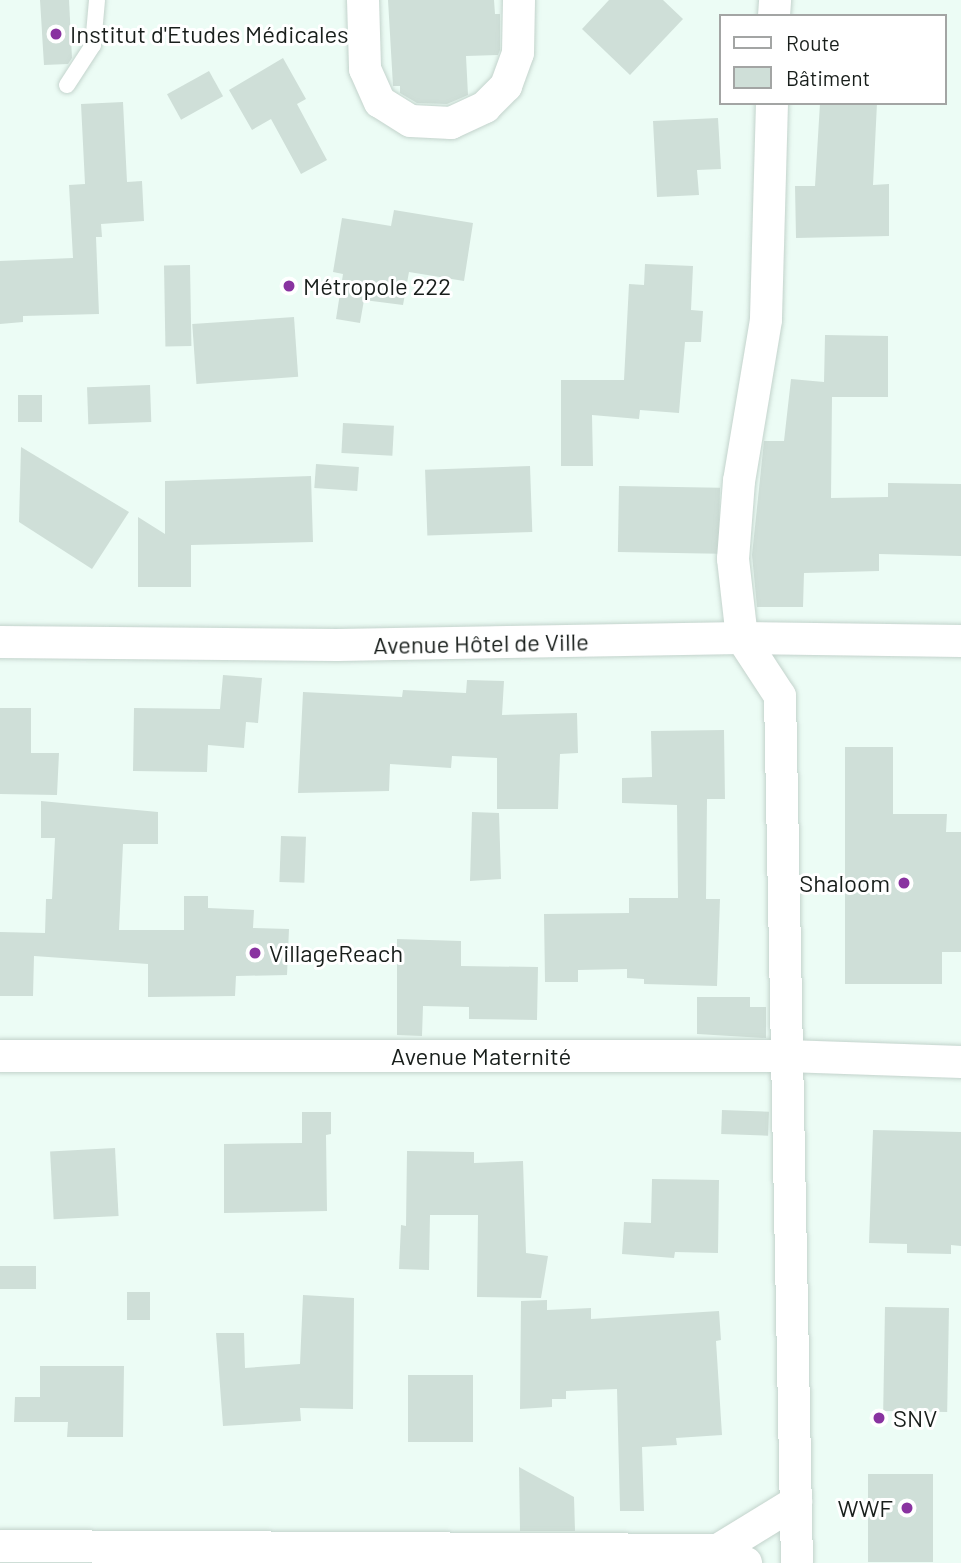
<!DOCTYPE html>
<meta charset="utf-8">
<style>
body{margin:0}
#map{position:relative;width:961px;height:1563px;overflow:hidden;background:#ecfcf5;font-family:Barlow,sans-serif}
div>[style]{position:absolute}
.building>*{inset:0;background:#cfdfd8;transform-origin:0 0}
.roads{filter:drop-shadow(0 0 2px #c3d3cc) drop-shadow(0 0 2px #c3d3cc)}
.lane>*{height:16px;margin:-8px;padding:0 8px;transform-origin:8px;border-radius:8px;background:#fff}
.street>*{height:32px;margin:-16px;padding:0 16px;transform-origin:16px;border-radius:16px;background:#fff}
.dots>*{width:19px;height:19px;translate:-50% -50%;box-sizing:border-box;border:4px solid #fff;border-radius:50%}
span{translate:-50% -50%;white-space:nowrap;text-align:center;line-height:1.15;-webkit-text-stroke:6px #fff;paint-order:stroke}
.poi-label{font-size:24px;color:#181e1b}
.left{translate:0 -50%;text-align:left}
.right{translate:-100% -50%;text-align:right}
.street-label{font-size:24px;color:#181e1b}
.legend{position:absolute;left:719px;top:14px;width:228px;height:91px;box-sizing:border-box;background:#fff;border:2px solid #a3a5a4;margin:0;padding:9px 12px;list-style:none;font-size:21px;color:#181e1b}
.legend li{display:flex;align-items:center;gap:14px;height:35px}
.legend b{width:35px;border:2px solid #a3a5a4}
</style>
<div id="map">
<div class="building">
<i style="clip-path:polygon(40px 0,69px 0,72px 58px,68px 64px,44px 65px)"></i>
<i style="clip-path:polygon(388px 0,494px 0,495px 14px,500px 14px,500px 50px,498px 55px,466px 56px,468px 95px,447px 104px,417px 103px,400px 93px,400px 86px,393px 86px)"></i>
<i style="clip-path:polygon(609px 0,663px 0,683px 19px,630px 75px,582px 29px)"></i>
<i style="clip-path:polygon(283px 58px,306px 99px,297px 104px,327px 160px,301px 174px,271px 119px,252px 130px,229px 90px)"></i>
<i style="left:209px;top:71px;width:29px;height:48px;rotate:61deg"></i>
<i style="clip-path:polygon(123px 102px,127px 182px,142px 181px,144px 221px,101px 224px,102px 237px,96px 237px,99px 314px,23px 316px,23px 322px,0 324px,0 261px,73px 258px,69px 185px,85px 184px,81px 104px)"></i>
<i style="clip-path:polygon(820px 103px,877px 103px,873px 185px,889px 184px,889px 236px,796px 238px,795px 186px,815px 186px)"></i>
<i style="clip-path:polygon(718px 118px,721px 169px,697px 170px,699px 195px,657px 197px,653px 121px)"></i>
<i style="clip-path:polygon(394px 210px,473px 223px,464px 281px,409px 272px,403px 305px,364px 300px,360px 323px,336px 319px,343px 274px,333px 272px,342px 218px,391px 226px)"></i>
<i style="clip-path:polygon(645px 264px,693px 266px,691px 310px,703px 311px,701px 342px,685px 342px,679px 413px,640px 410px,639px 419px,592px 415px,593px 466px,561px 466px,561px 380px,624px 380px,629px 284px,644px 285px)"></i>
<i style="left:190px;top:265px;width:81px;height:26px;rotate:89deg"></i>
<i style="left:294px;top:317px;width:60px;height:102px;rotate:86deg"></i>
<i style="clip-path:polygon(825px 335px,888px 336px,888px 397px,832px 397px,831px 498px,888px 497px,888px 483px,961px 484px,961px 556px,879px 554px,879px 571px,804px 573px,803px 607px,757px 607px,752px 555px,764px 441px,784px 441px,791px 379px,824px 382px)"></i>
<i style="left:150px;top:385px;width:37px;height:63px;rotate:88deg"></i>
<i style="left:18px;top:395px;width:24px;height:27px"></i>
<i style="left:343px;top:423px;width:51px;height:30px;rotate:3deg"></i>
<i style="clip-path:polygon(21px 447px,129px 512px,92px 569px,19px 522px)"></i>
<i style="left:316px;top:464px;width:43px;height:24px;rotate:4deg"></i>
<i style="left:530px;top:466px;width:66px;height:105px;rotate:88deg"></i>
<i style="clip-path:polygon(311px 476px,313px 542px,191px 545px,191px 587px,138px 587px,138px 517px,165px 534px,165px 481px)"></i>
<i style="left:619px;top:486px;width:101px;height:66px;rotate:1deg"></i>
<i style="clip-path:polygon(223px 675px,262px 678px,258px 723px,246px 722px,244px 748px,208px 745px,207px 772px,133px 771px,134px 708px,220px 709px)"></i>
<i style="clip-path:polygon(467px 680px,504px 681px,502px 715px,577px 713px,578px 753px,560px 754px,558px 809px,497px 809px,497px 758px,452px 756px,451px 768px,390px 764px,389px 791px,298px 793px,303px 692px,402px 697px,403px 690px,466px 693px)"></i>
<i style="clip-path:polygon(0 708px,31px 708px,31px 753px,59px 753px,57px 795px,0 794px)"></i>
<i style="clip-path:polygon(724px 730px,725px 799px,707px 799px,706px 899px,720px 899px,717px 986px,644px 984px,644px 979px,627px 978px,627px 969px,578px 970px,578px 982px,545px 982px,544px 914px,629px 913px,629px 898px,678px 898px,677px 805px,622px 803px,622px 778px,652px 777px,651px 731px)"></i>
<i style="clip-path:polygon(845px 747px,893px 747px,893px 814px,947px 814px,946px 832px,961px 832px,961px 952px,942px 952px,942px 984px,845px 984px)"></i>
<i style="clip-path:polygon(41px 801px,158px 812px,158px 844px,123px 844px,119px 930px,184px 930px,184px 896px,208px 896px,208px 908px,254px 910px,253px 928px,289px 929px,287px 975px,236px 976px,235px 996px,148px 997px,148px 964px,34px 956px,33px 996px,0 996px,0 932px,45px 933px,46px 899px,52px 899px,55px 838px,41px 838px)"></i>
<i style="clip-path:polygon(472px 812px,499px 813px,501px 879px,470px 881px)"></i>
<i style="left:281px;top:836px;width:25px;height:46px;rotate:2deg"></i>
<i style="clip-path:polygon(397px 939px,461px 941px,461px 966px,538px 967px,537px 1020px,469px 1019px,469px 1007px,423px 1006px,422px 1036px,397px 1035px)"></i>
<i style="clip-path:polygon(697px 997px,750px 997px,750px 1007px,766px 1007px,766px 1038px,697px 1034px)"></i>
<i style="left:722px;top:1110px;width:47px;height:24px;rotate:2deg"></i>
<i style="clip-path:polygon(302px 1112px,331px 1112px,331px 1134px,326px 1135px,327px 1211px,224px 1213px,224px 1144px,302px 1143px)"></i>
<i style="clip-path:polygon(873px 1130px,961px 1132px,961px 1246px,951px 1245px,951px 1254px,907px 1253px,907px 1244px,869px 1243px)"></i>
<i style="left:115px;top:1148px;width:68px;height:65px;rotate:87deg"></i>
<i style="clip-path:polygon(407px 1151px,474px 1152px,474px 1163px,523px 1161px,526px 1253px,548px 1256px,541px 1298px,477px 1297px,478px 1215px,430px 1215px,429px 1270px,399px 1269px,401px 1225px,406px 1226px)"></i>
<i style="clip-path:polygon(652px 1179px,719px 1180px,718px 1253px,675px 1252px,674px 1258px,622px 1254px,624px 1222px,651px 1223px)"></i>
<i style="left:0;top:1266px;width:36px;height:23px"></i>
<i style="left:127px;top:1292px;width:23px;height:28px"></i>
<i style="clip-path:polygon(303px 1295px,354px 1298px,353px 1409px,300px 1408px,301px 1421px,223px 1426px,216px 1333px,244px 1333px,245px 1368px,300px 1364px)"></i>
<i style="clip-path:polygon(547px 1300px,547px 1310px,591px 1308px,591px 1319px,719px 1311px,721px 1340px,716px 1341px,722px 1435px,676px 1438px,677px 1445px,642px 1447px,644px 1511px,620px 1511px,617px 1389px,566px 1391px,566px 1399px,552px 1399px,552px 1407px,520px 1409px,521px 1301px)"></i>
<i style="left:885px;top:1307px;width:64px;height:104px;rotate:1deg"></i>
<i style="clip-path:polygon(40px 1366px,124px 1366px,123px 1437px,67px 1437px,68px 1422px,14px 1422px,15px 1397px,40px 1397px)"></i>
<i style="left:408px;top:1375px;width:65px;height:67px"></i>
<i style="clip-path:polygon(519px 1467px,574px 1497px,575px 1531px,520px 1531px)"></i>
<i style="left:933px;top:1474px;width:88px;height:65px;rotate:90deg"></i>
</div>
<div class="roads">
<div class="lane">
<i style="left:67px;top:85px;width:48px;rotate:-57deg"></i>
<i style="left:93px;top:45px;width:45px;rotate:-84.9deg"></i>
</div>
<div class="street">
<i style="left:363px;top:0;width:69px;rotate:88.3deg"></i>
<i style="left:365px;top:69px;width:36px;rotate:66deg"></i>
<i style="left:380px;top:102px;width:36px;rotate:32deg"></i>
<i style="left:411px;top:121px;width:40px;rotate:2.9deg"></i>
<i style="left:451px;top:123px;width:38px;rotate:-25deg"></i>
<i style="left:485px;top:107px;width:30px;rotate:-45deg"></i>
<i style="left:506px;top:86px;width:35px;rotate:-70deg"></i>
<i style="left:518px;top:53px;width:53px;rotate:-88.9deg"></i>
<i style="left:774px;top:16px;width:16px;rotate:-86deg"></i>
<i style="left:772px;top:103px;width:217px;rotate:91.6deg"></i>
<i style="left:766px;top:320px;width:163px;rotate:99.5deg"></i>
<i style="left:739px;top:481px;width:78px;rotate:94.4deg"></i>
<i style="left:733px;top:559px;width:80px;rotate:83.5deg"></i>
<i style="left:742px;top:638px;width:69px;rotate:56.8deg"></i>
<i style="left:780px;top:696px;width:867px;rotate:88.88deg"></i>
<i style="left:0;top:642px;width:337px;rotate:0.5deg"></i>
<i style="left:337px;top:645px;width:405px;rotate:-1deg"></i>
<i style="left:742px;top:638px;width:219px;rotate:0.8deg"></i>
<i style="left:0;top:1056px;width:787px"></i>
<i style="left:787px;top:1056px;width:174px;rotate:2deg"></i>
<i style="left:0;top:1546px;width:718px;rotate:0.32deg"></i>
<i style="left:718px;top:1550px;width:31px;rotate:25deg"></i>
<i style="left:718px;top:1550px;width:92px;rotate:-31.6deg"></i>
</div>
</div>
<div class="dots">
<i style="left:56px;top:34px;background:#8933a0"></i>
<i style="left:289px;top:286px;background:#8933a0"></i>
<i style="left:904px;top:883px;background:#8933a0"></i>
<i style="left:255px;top:953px;background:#8933a0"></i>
<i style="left:879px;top:1418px;background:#8933a0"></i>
<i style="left:907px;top:1508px;background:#8933a0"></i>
</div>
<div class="poi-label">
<span class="left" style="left:70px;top:34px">Institut d'Etudes Médicales</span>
<span class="left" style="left:303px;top:286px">Métropole 222</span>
<span class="right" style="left:890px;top:883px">Shaloom</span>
<span class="left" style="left:269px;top:953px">VillageReach</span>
<span class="left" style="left:893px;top:1418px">SNV</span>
<span class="right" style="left:893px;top:1508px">WWF</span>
</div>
<div class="street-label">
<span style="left:481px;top:643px;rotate:-1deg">Avenue Hôtel de Ville</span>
<span style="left:481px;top:1056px">Avenue Maternité</span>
</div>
<ul class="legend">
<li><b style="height:9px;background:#fff"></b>Route</li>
<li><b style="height:19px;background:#cfdfd8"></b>Bâtiment</li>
</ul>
</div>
